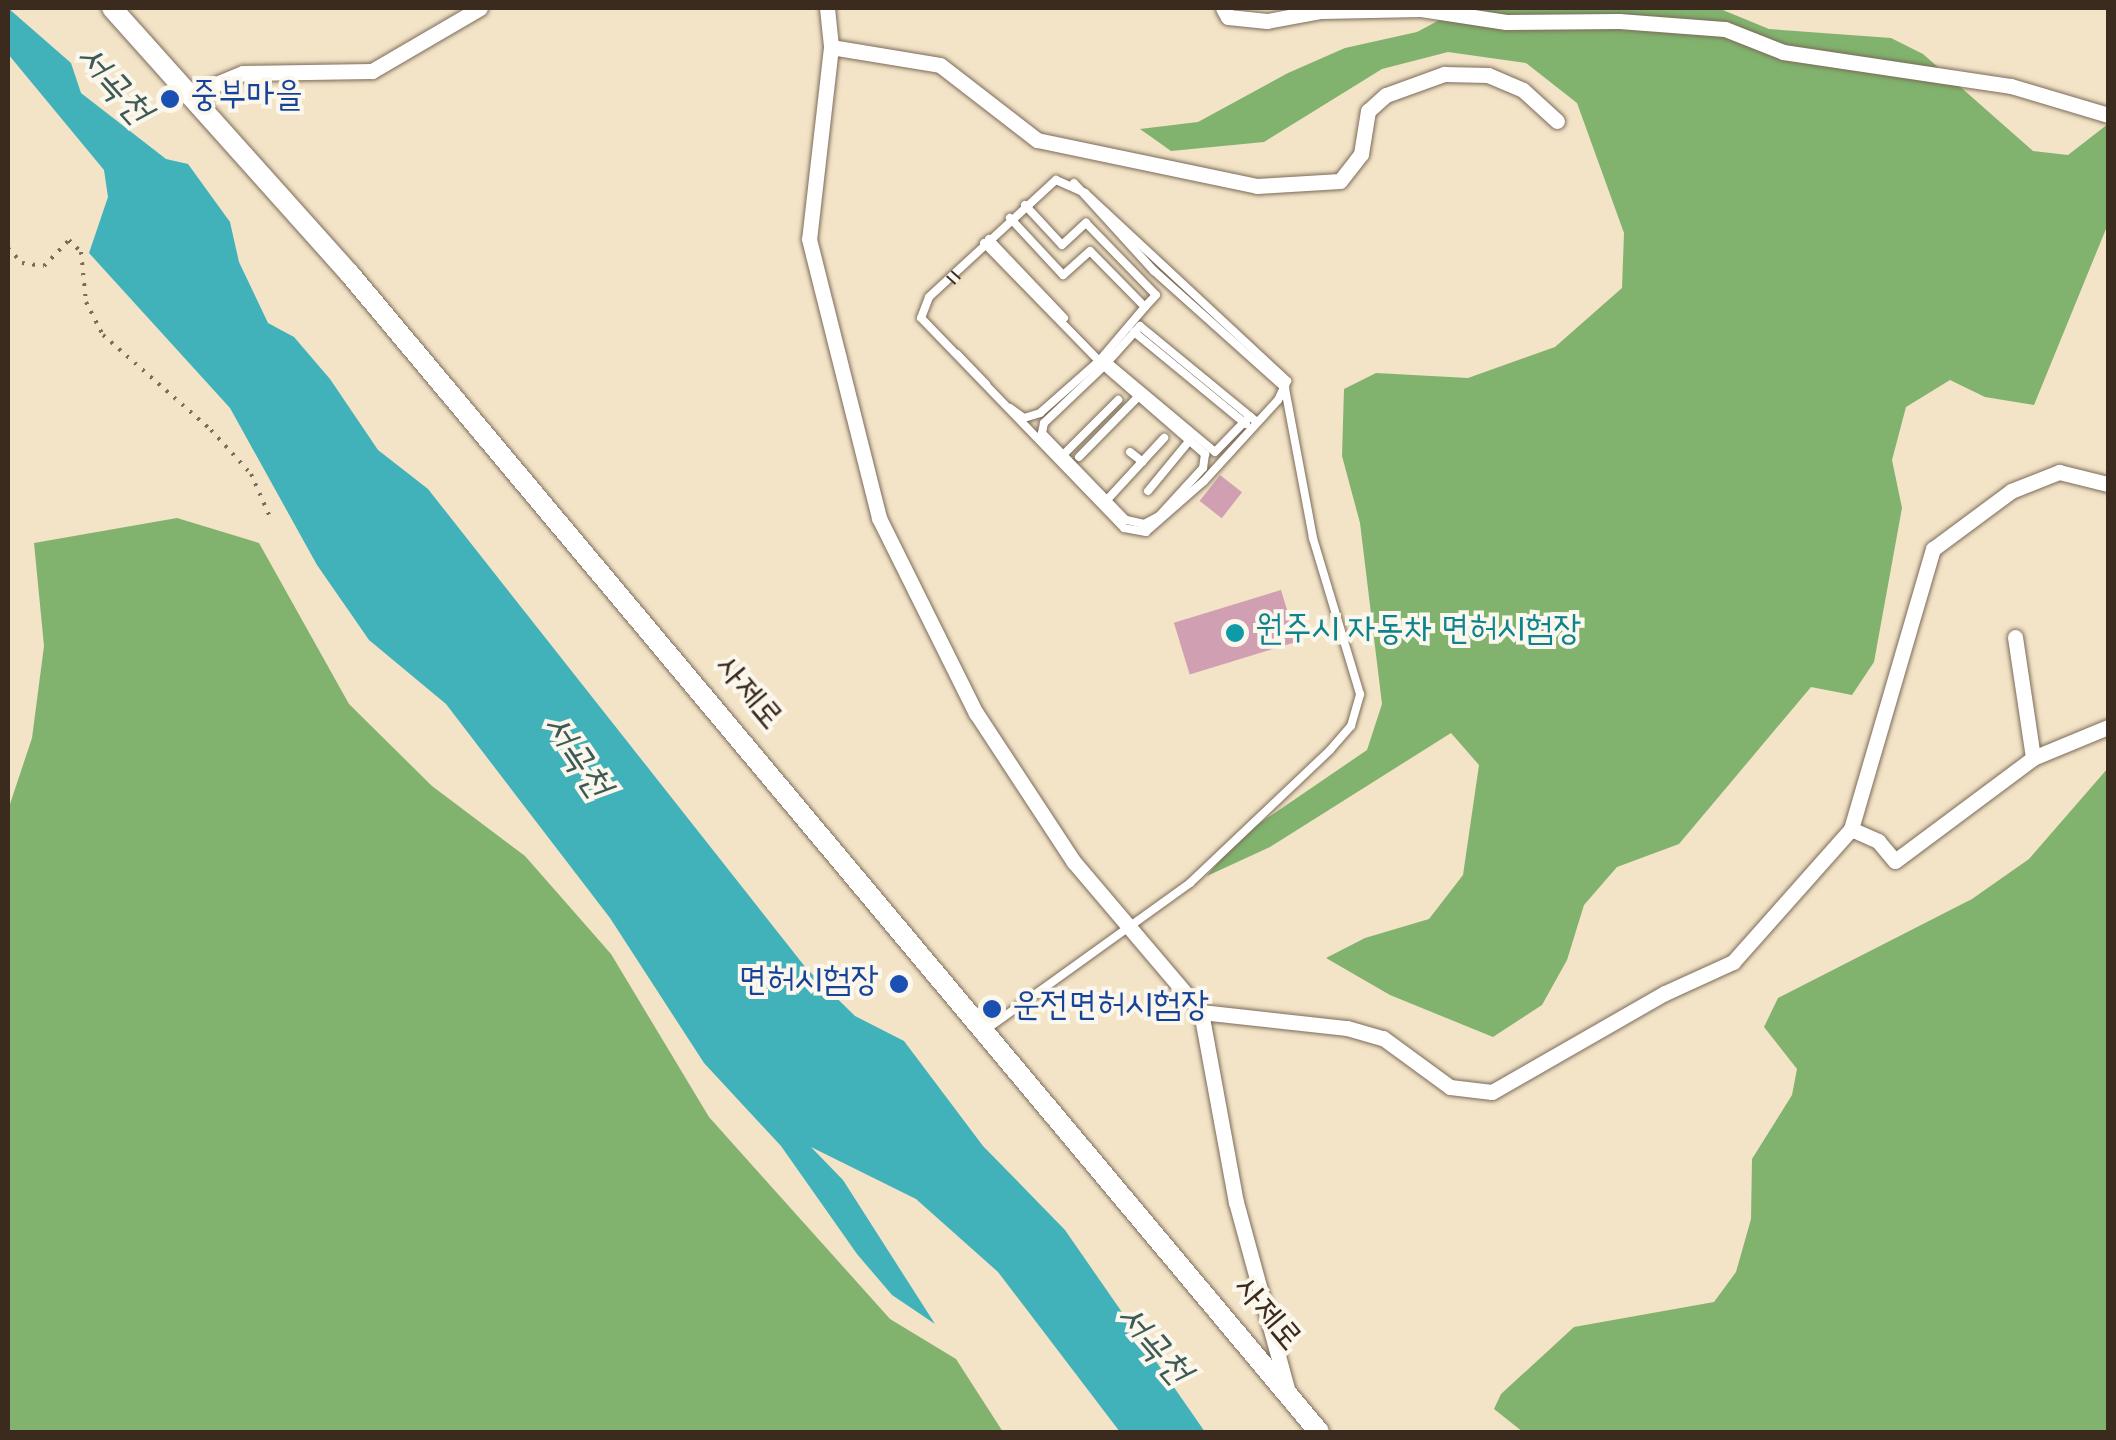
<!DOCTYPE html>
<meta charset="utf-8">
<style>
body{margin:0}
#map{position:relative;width:2116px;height:1440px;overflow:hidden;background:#f3e3c7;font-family:"Gochi Hand","Poor Story",sans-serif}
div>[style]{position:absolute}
.forest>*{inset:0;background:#81b36e}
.water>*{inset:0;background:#42b2ba}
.building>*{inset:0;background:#d0a0b2;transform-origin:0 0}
.path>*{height:4px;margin-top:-2px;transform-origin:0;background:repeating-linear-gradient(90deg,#7b6b59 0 2.5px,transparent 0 10.5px)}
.roads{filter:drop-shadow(0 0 2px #7b6b59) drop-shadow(0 0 2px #7b6b59)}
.service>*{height:8px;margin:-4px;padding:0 4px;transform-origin:4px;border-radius:4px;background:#fff}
.minor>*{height:15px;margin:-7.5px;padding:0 7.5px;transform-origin:7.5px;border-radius:7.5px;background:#fff}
.tertiary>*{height:20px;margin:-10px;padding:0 10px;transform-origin:10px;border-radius:10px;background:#fff}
.rail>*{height:9px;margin-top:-4.5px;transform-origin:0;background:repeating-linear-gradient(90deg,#fbf7ec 0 15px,#3b2a1e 0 30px);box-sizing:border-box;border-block:2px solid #3b2a1e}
.dots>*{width:28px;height:28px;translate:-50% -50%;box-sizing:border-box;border:5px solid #fbf7ec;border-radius:50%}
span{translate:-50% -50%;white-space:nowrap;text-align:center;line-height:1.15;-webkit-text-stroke:8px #fbf7ec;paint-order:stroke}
.transit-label{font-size:35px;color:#164399}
.left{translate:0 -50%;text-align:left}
.right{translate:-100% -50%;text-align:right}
.culture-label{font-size:35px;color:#0d838f}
.street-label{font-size:35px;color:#3b2a1e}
.water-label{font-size:38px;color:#3d5a55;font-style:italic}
.frame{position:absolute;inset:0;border:10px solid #3b2a1e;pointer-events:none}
</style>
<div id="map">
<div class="forest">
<i style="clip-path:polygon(1462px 8px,1718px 8px,1769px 29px,1891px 38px,1923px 54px,2033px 151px,2068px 155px,2108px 124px,2108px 224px,2034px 405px,1985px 397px,1950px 380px,1906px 407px,1892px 460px,1902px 508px,1874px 662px,1852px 695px,1811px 687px,1679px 844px,1617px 867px,1584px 905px,1567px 960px,1542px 1005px,1493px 1037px,1390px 995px,1326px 958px,1365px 938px,1429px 919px,1463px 875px,1479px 765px,1451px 733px,1270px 847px,1207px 876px,1238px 838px,1367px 750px,1382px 704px,1360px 523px,1342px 456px,1344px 389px,1376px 373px,1468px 378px,1555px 347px,1622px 288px,1624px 233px,1577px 103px,1526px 63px,1448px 52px,1382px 69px,1264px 142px,1171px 151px,1140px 129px,1198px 122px,1288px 73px,1345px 48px,1417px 32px)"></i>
<i style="clip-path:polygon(177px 518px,259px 543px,349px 704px,432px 786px,525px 856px,611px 954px,709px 1117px,890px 1319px,956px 1359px,1003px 1432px,8px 1432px,8px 810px,32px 738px,44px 646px,34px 543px)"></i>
<i style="clip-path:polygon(2108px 768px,2108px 1432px,1523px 1432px,1494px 1409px,1501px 1394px,1574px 1327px,1714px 1302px,1736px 1272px,1751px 1219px,1752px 1159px,1792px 1095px,1797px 1069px,1764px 1027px,1778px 998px,1972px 899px,2029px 859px)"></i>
</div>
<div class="water">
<i style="clip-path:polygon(8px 8px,71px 63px,81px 93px,166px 159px,188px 164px,230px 222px,239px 262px,268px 323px,294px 337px,330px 379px,378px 450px,428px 489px,806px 968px,855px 1016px,904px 1041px,983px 1146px,1065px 1230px,1205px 1432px,1120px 1432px,998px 1272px,916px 1199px,811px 1147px,843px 1180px,935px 1324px,892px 1295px,857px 1254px,781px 1146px,704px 1063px,610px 918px,446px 704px,369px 640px,317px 565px,230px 408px,89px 253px,108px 197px,104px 170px,8px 54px)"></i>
</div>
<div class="building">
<i style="left:1220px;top:475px;width:28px;height:33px;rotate:38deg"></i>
<i style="left:1281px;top:590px;width:54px;height:112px;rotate:73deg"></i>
</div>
<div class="path">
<i style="left:8px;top:248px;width:21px;rotate:47deg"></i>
<i style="left:22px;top:263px;width:22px;rotate:8deg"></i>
<i style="left:44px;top:266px;width:36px;rotate:-46deg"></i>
<i style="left:69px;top:240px;width:17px;rotate:45deg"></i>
<i style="left:81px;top:252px;width:50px;rotate:84.3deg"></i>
<i style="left:86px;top:302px;width:37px;rotate:63deg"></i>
<i style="left:103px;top:335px;width:144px;rotate:41.3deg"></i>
<i style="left:211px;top:430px;width:59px;rotate:47.7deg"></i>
<i style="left:251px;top:474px;width:47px;rotate:66.2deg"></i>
</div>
<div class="roads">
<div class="service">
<i style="left:1056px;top:180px;width:32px;rotate:24deg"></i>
<i style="left:1085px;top:193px;width:276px;rotate:42.9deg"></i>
<i style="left:1287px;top:381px;width:21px;rotate:115deg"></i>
<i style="left:1278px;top:400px;width:110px;rotate:132.4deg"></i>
<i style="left:1204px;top:481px;width:77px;rotate:138.7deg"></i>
<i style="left:1146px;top:532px;width:22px;rotate:-170deg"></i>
<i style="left:1124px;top:528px;width:292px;rotate:-134deg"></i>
<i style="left:921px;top:318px;width:22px;rotate:-69deg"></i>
<i style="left:929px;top:297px;width:173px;rotate:-42.7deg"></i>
<i style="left:1025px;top:205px;width:54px;rotate:47.2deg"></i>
<i style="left:1062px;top:245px;width:33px;rotate:-43deg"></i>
<i style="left:1086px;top:223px;width:100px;rotate:45.8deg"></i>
<i style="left:1156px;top:295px;width:16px;rotate:133deg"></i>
<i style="left:989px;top:239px;width:109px;rotate:46.5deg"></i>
<i style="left:984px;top:243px;width:165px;rotate:45.7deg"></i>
<i style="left:1099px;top:361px;width:7px;rotate:45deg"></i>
<i style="left:1104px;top:366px;width:13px;rotate:42deg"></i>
<i style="left:1114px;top:375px;width:121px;rotate:41deg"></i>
<i style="left:1205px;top:454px;width:14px;rotate:98deg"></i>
<i style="left:1203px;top:468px;width:65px;rotate:132.5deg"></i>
<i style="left:1159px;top:516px;width:17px;rotate:152deg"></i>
<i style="left:1144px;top:524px;width:18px;rotate:-167deg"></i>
<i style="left:1126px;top:520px;width:121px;rotate:-134deg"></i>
<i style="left:1042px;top:433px;width:10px;rotate:-79deg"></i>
<i style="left:1044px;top:423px;width:83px;rotate:-43.5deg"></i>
<i style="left:1104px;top:366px;width:54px;rotate:-48deg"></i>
<i style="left:1140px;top:326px;width:151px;rotate:39.4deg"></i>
<i style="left:1134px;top:332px;width:145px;rotate:39.4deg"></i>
<i style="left:957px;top:354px;width:42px;rotate:46deg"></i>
<i style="left:1105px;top:360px;width:143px;rotate:39.9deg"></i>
<i style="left:1215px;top:452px;width:50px;rotate:-45.8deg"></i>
<i style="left:1010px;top:408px;width:17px;rotate:36deg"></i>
<i style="left:1024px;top:418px;width:17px;rotate:-17deg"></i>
<i style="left:1040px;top:413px;width:79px;rotate:-41.4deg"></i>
<i style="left:1099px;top:361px;width:71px;rotate:-49.6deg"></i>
<i style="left:1145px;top:307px;width:78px;rotate:-134.5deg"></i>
<i style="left:1090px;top:251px;width:36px;rotate:138deg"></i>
<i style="left:1063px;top:275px;width:78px;rotate:-132.9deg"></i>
<i style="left:1130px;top:452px;width:16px;rotate:38deg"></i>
<i style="left:1061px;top:457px;width:81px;rotate:-45deg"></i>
<i style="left:1079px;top:457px;width:86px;rotate:-45.5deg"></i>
<i style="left:1148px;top:491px;width:66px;rotate:-50.5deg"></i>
<i style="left:1106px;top:501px;width:86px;rotate:-47.4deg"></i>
<i style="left:987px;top:1029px;width:250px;rotate:-35.7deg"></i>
<i style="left:1190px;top:883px;width:193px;rotate:-43.5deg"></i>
<i style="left:1330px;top:750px;width:32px;rotate:-49deg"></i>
<i style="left:1351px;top:726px;width:33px;rotate:-74deg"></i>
<i style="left:1360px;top:694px;width:163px;rotate:-106.8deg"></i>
<i style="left:1313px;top:538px;width:153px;rotate:-100.6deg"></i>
<i style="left:1285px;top:388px;width:176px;rotate:-138.2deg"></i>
<i style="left:1154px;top:271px;width:119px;rotate:-132.3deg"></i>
</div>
<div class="minor">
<i style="left:827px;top:8px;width:39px;rotate:84deg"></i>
<i style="left:831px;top:47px;width:193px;rotate:96.5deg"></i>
<i style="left:809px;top:239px;width:288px;rotate:75.9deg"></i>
<i style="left:879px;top:518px;width:218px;rotate:63.6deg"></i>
<i style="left:976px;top:713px;width:178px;rotate:56.7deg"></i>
<i style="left:1074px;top:862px;width:197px;rotate:49.7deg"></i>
<i style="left:1201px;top:1012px;width:193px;rotate:79.6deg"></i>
<i style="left:1236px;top:1202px;width:194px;rotate:74.7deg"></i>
<i style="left:1223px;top:8px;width:10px;rotate:61deg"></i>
<i style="left:1228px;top:17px;width:39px;rotate:6deg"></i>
<i style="left:1267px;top:21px;width:55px;rotate:-10.5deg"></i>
<i style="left:1321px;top:11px;width:100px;rotate:-1.1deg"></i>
<i style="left:1421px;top:9px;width:86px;rotate:8.7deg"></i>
<i style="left:1506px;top:22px;width:113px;rotate:-0.5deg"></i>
<i style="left:1619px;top:21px;width:106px;rotate:4.3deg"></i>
<i style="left:1725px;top:29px;width:62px;rotate:21.6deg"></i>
<i style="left:1783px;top:52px;width:231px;rotate:8.5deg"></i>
<i style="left:2011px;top:86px;width:101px;rotate:16.6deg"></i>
<i style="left:831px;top:47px;width:110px;rotate:9.4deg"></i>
<i style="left:940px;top:65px;width:123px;rotate:37.7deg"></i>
<i style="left:1037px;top:140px;width:225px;rotate:11.8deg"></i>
<i style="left:1257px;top:186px;width:83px;rotate:-3.4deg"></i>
<i style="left:1340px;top:181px;width:34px;rotate:-52deg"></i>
<i style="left:1361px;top:154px;width:44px;rotate:-80.8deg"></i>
<i style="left:1368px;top:111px;width:24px;rotate:-42deg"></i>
<i style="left:1386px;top:95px;width:62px;rotate:-19.9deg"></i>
<i style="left:1444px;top:74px;width:44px;rotate:1.3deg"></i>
<i style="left:1488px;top:75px;width:38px;rotate:23deg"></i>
<i style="left:1523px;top:90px;width:46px;rotate:42.4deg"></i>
<i style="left:192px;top:94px;width:55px;rotate:-22.4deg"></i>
<i style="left:243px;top:73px;width:129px;rotate:-0.9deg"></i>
<i style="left:372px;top:71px;width:125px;rotate:-30.3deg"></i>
<i style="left:2015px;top:637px;width:122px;rotate:81.5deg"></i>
<i style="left:1851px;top:829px;width:30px;rotate:24deg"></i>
<i style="left:1878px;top:841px;width:26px;rotate:50deg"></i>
<i style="left:1895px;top:861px;width:172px;rotate:-36.7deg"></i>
<i style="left:2033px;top:758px;width:81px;rotate:-22.5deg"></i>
<i style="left:1201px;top:1012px;width:147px;rotate:6.3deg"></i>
<i style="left:1347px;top:1028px;width:37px;rotate:16deg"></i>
<i style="left:1383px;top:1038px;width:83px;rotate:36.2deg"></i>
<i style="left:1450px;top:1087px;width:42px;rotate:6.8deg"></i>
<i style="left:1492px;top:1092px;width:199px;rotate:-29.8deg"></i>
<i style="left:1665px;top:993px;width:75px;rotate:-24.5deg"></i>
<i style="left:1733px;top:962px;width:178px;rotate:-48.4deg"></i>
<i style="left:1851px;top:829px;width:292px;rotate:-73.7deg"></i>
<i style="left:1933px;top:549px;width:97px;rotate:-36.6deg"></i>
<i style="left:2011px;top:491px;width:52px;rotate:-21.6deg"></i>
<i style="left:2059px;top:472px;width:50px;rotate:13.8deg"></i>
</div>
<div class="tertiary">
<i style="left:112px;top:8px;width:356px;rotate:48.2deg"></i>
<i style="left:349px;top:273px;width:1511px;rotate:50.07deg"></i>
</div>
</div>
<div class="rail">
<i style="left:949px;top:273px;width:12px;rotate:42deg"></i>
</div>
<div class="dots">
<i style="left:170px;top:99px;background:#1a4fb4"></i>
<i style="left:1235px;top:633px;background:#0f9aa8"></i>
<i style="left:899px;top:984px;background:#1a4fb4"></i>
<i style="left:992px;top:1009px;background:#1a4fb4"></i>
</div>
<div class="transit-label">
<span class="left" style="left:190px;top:99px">중부마을</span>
<span class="right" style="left:879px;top:984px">면허시험장</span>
<span class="left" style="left:1012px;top:1009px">운전면허시험장</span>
</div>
<div class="culture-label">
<span class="left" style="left:1255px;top:633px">원주시 자동차 면허시험장</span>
</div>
<div class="street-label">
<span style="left:746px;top:695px;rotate:50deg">사제로</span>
<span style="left:1265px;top:1316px;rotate:50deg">사제로</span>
</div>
<div class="water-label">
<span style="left:110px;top:87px;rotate:48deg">서곡천</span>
<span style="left:573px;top:758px;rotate:56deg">서곡천</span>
<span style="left:1150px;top:1347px;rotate:49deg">서곡천</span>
</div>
<div class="frame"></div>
</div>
